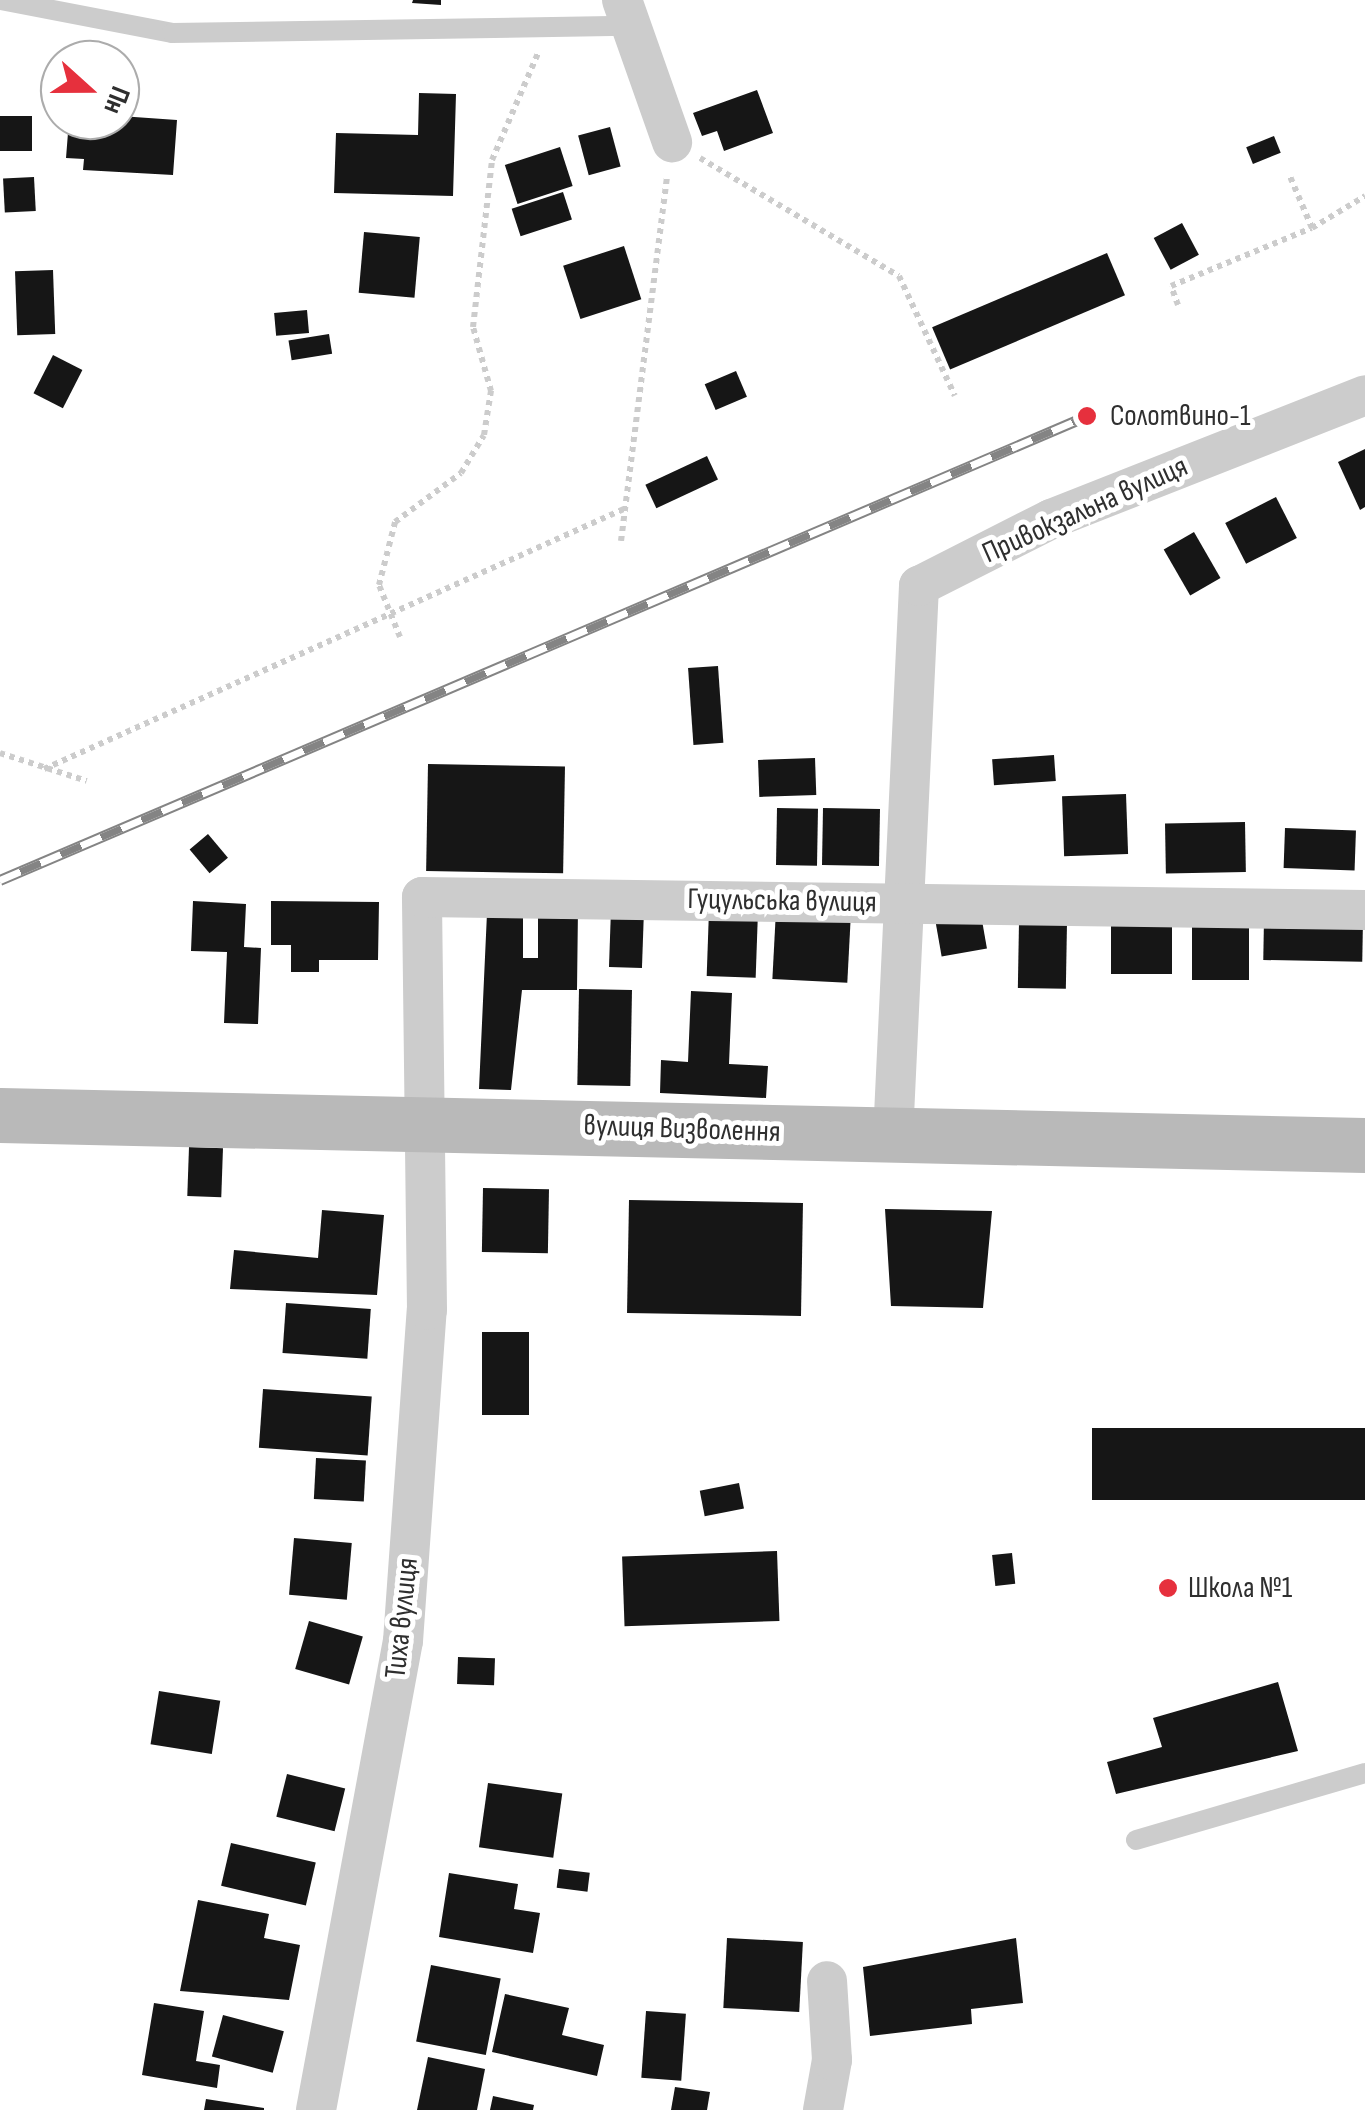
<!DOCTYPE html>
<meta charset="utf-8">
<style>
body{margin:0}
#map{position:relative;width:1365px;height:2110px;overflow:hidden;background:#fff;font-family:"Sofia Sans Condensed",sans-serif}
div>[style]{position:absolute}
.building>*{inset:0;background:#161616;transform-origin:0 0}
.path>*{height:6px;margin-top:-3px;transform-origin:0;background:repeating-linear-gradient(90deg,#ccc 0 5px,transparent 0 10px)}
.lane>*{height:20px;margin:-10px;padding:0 10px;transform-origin:10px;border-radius:10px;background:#ccc}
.street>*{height:40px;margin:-20px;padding:0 20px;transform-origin:20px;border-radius:20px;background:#ccc}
.secondary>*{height:55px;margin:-27.5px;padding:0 27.5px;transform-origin:27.5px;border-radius:27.5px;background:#b9b9b9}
.rail>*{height:11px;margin-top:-5.5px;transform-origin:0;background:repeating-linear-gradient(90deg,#fff 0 22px,#848484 0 44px);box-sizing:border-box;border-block:2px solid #848484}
.dots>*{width:28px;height:28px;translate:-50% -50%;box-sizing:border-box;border:5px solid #fff;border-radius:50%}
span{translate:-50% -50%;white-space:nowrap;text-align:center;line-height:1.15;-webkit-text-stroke:10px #fff;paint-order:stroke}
.poi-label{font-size:30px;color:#2f2f2f}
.left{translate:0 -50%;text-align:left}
.street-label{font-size:30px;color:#2f2f2f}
.north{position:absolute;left:40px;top:40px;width:100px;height:100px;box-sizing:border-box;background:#fff;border:2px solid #acacac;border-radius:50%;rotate:111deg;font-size:28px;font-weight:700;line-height:40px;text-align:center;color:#2f2f2f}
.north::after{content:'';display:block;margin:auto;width:35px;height:45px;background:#e6303d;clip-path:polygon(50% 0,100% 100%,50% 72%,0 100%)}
</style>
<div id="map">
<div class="building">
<i style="clip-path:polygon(413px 0,441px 0,441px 5px,412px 3px)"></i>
<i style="clip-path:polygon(757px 90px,773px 133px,724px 151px,717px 131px,702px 136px,693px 113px)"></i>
<i style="clip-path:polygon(419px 93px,456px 94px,453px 196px,334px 193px,336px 133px,418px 135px)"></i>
<i style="left:0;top:116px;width:32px;height:35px"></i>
<i style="clip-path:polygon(120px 116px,177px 120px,173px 175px,83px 170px,84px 159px,66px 158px,69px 120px)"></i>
<i style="left:610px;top:127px;width:41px;height:33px;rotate:75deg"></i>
<i style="left:1274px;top:136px;width:18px;height:30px;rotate:68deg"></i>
<i style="left:560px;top:147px;width:41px;height:58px;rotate:72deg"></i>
<i style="left:34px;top:177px;width:34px;height:31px;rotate:87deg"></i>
<i style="left:563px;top:192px;width:29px;height:54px;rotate:72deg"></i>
<i style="left:1182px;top:223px;width:36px;height:32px;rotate:62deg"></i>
<i style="left:364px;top:232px;width:56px;height:61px;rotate:5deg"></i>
<i style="left:624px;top:246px;width:56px;height:64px;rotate:72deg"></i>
<i style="left:1107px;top:253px;width:46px;height:190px;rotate:67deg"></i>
<i style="left:53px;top:270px;width:64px;height:38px;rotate:88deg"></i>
<i style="left:307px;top:310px;width:23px;height:33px;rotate:85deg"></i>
<i style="left:329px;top:334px;width:20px;height:41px;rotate:81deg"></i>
<i style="left:53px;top:355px;width:33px;height:43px;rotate:27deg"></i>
<i style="left:736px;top:371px;width:28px;height:34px;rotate:67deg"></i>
<i style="clip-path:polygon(1365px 449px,1365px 507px,1360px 510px,1338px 462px)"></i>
<i style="left:707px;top:456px;width:26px;height:68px;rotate:65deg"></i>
<i style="left:1276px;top:497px;width:46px;height:57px;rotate:63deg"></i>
<i style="left:1194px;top:532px;width:53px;height:35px;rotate:60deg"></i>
<i style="left:718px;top:666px;width:77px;height:30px;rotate:86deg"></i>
<i style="left:1054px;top:755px;width:26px;height:62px;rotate:86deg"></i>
<i style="left:815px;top:758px;width:37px;height:57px;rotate:88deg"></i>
<i style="left:428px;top:764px;width:137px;height:107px;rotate:1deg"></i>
<i style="left:1126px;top:794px;width:60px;height:64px;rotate:88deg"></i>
<i style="left:777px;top:808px;width:41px;height:57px;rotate:1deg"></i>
<i style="left:823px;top:808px;width:57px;height:57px;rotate:1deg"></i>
<i style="left:1245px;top:822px;width:50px;height:80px;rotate:89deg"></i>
<i style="left:1285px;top:828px;width:71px;height:40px;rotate:2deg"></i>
<i style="left:208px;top:834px;width:31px;height:24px;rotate:50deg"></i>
<i style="clip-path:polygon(193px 901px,246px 904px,244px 947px,261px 948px,258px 1024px,224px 1023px,227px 952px,191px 951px)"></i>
<i style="clip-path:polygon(271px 901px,379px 902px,378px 960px,319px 960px,319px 972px,291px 972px,291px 945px,271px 945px)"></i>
<i style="clip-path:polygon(538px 907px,578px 908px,577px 990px,522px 990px,511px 1090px,479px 1089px,487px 913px,523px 914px,523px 958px,538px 958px)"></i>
<i style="left:611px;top:909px;width:33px;height:58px;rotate:2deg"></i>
<i style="left:980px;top:909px;width:40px;height:46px;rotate:80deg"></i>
<i style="left:709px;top:910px;width:49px;height:66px;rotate:2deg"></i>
<i style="left:776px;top:910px;width:75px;height:69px;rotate:3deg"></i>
<i style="left:1264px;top:918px;width:99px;height:42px;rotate:1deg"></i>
<i style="left:1111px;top:919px;width:61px;height:55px"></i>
<i style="left:1249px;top:921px;width:59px;height:57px;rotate:90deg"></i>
<i style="left:1019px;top:922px;width:48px;height:66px;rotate:1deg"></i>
<i style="left:579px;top:989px;width:53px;height:96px;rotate:1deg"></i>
<i style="clip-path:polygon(691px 991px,732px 993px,729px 1064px,768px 1066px,766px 1098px,660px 1093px,661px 1060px,688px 1062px)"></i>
<i style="left:189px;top:1147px;width:34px;height:49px;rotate:2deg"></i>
<i style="left:483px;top:1188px;width:66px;height:64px;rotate:1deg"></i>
<i style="left:629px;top:1200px;width:174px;height:113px;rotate:1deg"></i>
<i style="clip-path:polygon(885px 1209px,992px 1211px,983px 1308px,891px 1306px)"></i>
<i style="clip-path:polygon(322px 1210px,384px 1215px,377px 1295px,230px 1289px,234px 1250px,318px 1258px)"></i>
<i style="left:286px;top:1303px;width:85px;height:50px;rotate:4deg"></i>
<i style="left:482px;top:1332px;width:47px;height:83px"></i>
<i style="left:263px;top:1389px;width:109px;height:59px;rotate:4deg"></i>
<i style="left:1365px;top:1428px;width:72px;height:273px;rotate:90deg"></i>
<i style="left:316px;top:1458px;width:50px;height:41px;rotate:3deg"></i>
<i style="left:739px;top:1483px;width:26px;height:40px;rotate:79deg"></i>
<i style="left:294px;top:1538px;width:58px;height:57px;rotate:5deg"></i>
<i style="left:777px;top:1551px;width:70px;height:155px;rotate:88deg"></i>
<i style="left:1012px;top:1553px;width:31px;height:20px;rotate:84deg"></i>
<i style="left:309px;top:1621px;width:56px;height:50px;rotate:16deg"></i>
<i style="left:458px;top:1657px;width:37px;height:27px;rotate:2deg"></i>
<i style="clip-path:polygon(1278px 1682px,1298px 1751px,1116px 1794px,1107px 1762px,1162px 1747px,1153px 1718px)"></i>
<i style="left:159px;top:1691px;width:62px;height:54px;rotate:9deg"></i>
<i style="left:287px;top:1774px;width:60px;height:44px;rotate:14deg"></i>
<i style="left:488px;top:1783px;width:75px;height:65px;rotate:8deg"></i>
<i style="left:231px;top:1843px;width:87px;height:44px;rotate:13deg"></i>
<i style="left:559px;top:1869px;width:31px;height:19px;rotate:7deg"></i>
<i style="clip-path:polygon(449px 1873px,518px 1884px,514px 1909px,540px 1913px,533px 1953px,439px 1937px)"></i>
<i style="clip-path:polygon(198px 1900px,269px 1914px,264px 1938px,300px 1945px,289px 2000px,180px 1991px)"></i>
<i style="left:727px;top:1938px;width:76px;height:70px;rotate:3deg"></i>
<i style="clip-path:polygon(1016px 1938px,1023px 2003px,971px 2009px,972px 2024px,870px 2036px,863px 1967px)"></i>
<i style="left:431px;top:1965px;width:71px;height:78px;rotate:11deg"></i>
<i style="clip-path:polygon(505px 1994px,569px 2008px,562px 2035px,604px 2045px,597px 2076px,492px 2052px)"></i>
<i style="clip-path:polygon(154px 2003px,204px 2011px,196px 2061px,220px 2065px,217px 2088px,142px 2075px)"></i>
<i style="left:646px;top:2011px;width:40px;height:67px;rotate:4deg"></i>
<i style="left:223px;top:2015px;width:63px;height:43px;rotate:15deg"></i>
<i style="clip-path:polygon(428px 2057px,485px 2069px,477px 2110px,417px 2110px)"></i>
<i style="clip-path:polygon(675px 2087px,710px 2092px,707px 2110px,671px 2110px)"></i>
<i style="clip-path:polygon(493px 2096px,534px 2105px,533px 2110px,490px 2110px)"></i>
<i style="clip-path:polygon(206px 2099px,264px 2108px,264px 2110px,204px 2110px)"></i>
</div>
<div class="path">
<i style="left:700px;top:158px;width:231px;rotate:30.7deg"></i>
<i style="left:899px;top:276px;width:132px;rotate:65deg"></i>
<i style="left:1312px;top:228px;width:62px;rotate:-31.1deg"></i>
<i style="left:1178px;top:305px;width:20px;rotate:-110deg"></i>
<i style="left:1171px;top:286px;width:152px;rotate:-22.4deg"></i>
<i style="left:1312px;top:228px;width:59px;rotate:-113.1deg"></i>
<i style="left:621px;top:541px;width:368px;rotate:-82.8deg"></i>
<i style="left:400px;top:637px;width:56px;rotate:-112deg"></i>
<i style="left:379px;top:585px;width:65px;rotate:-75.7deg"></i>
<i style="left:395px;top:522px;width:82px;rotate:-36.6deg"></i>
<i style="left:461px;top:473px;width:44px;rotate:-58.8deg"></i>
<i style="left:484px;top:435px;width:45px;rotate:-81deg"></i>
<i style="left:491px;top:391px;width:66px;rotate:-105.7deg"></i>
<i style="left:473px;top:327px;width:168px;rotate:-83.5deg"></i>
<i style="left:492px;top:160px;width:119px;rotate:-66.7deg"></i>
<i style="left:0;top:753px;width:91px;rotate:17.8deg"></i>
<i style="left:44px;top:769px;width:636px;rotate:-24.15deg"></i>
</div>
<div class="lane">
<i style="left:1px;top:0;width:174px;rotate:10.9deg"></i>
<i style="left:172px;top:33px;width:455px;rotate:-0.9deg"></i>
<i style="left:1136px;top:1840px;width:239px;rotate:-16.3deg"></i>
</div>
<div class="street">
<i style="left:622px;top:0;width:151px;rotate:70.6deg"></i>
<i style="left:893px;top:1137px;width:552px;rotate:-87.3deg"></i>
<i style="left:919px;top:586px;width:148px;rotate:-26.9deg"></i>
<i style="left:1051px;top:519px;width:338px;rotate:-21.5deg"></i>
<i style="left:316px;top:2110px;width:477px;rotate:-79.5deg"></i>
<i style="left:403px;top:1641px;width:332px;rotate:-85.9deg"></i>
<i style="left:427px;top:1310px;width:413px;rotate:-90.7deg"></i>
<i style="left:422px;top:897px;width:943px;rotate:0.79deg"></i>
<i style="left:823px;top:2110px;width:51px;rotate:-79.8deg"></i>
<i style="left:832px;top:2060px;width:79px;rotate:-93.6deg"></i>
</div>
<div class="secondary">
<i style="left:0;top:1115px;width:1365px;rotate:1.26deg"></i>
</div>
<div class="rail">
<i style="left:0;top:880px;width:1182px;rotate:-23.12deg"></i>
</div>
<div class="dots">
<i style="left:1087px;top:416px;background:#e6303d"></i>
<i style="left:1168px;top:1588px;background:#e6303d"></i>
</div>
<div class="poi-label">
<span class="left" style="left:1110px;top:416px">Солотвино-1</span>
<span class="left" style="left:1188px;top:1588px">Школа №1</span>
</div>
<div class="street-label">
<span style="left:1085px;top:510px;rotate:-24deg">Привокзальна вулиця</span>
<span style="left:782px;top:901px;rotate:1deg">Гуцульська вулиця</span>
<span style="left:682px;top:1129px;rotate:2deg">вулиця Визволення</span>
<span style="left:402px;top:1618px;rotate:-84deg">Тиха вулиця</span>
</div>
<div class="north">Пн</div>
</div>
